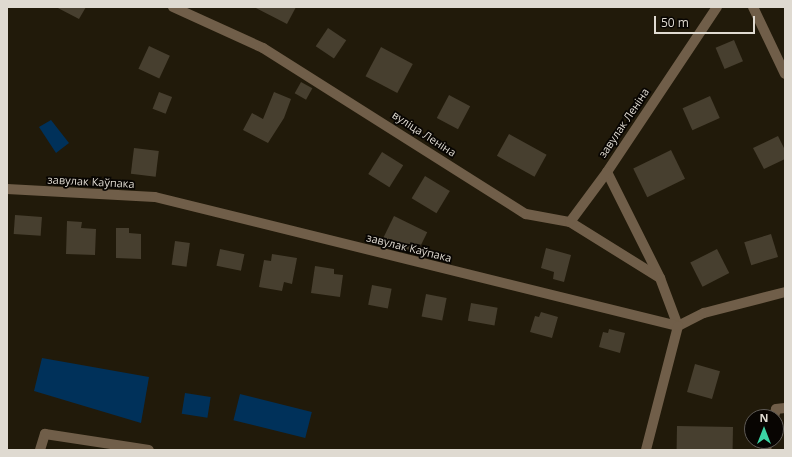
<!DOCTYPE html>
<meta charset="utf-8">
<style>
body{margin:0}
#map{position:relative;width:792px;height:457px;overflow:hidden;background:#211a0a;font-family:"Open Sans",sans-serif}
div>[style]{position:absolute}
.water>*{inset:0;background:#00315a;transform-origin:0 0}
.building>*{inset:0;background:#473f2f;transform-origin:0 0}
.minor>*{height:10px;margin:-5px;padding:0 5px;transform-origin:5px;border-radius:5px;background:#705e49}
span{translate:-50% -50%;white-space:nowrap;text-align:center;line-height:1.15;-webkit-text-stroke:3.5px #080502;paint-order:stroke}
.street-label{font-size:11px;color:#dfdad1}
.frame{position:absolute;inset:0;border:8px solid #dfdad1;pointer-events:none}
.north{position:absolute;left:744px;top:409px;width:40px;height:40px;box-sizing:border-box;background:#080502;border:1px solid #5e5a55;border-radius:50%;rotate:0deg;font-size:11px;font-weight:700;line-height:16px;text-align:center;color:#dfdad1}
.north::after{content:'';display:block;margin:auto;width:14px;height:18px;background:#3bd4a4;clip-path:polygon(50% 0,100% 100%,50% 72%,0 100%)}
.scale{position:absolute;left:654px;top:16px;width:101px;height:18px;box-sizing:border-box;border:2px solid #dfdad1;border-top:0;padding-left:5px;font-size:12px;line-height:14px;white-space:nowrap;color:#dfdad1;-webkit-text-stroke:3px #080502;paint-order:stroke}
</style>
<div id="map">
<div class="water">
<i style="clip-path:polygon(51px 120px,69px 143px,56px 153px,39px 127px)"></i>
<i style="clip-path:polygon(42px 358px,149px 377px,141px 423px,34px 391px)"></i>
<i style="left:185px;top:393px;width:26px;height:21px;rotate:9deg"></i>
<i style="left:240px;top:394px;width:74px;height:27px;rotate:14deg"></i>
</div>
<div class="building">
<i style="clip-path:polygon(56px 7px,86px 7px,79px 19px)"></i>
<i style="clip-path:polygon(254px 7px,296px 7px,287px 24px)"></i>
<i style="left:328px;top:28px;width:22px;height:22px;rotate:34deg"></i>
<i style="left:734px;top:40px;width:23px;height:20px;rotate:67deg"></i>
<i style="left:149px;top:46px;width:23px;height:25px;rotate:25deg"></i>
<i style="left:381px;top:47px;width:36px;height:33px;rotate:28deg"></i>
<i style="left:301px;top:82px;width:13px;height:13px;rotate:29deg"></i>
<i style="left:159px;top:92px;width:14px;height:18px;rotate:21deg"></i>
<i style="clip-path:polygon(274px 92px,291px 99px,284px 118px,268px 143px,243px 130px,252px 113px,263px 119px)"></i>
<i style="left:449px;top:95px;width:24px;height:26px;rotate:28deg"></i>
<i style="left:710px;top:96px;width:24px;height:30px;rotate:66deg"></i>
<i style="left:509px;top:134px;width:43px;height:25px;rotate:29deg"></i>
<i style="clip-path:polygon(778px 136px,785px 150px,785px 159px,764px 169px,753px 148px)"></i>
<i style="left:134px;top:148px;width:25px;height:26px;rotate:7deg"></i>
<i style="left:671px;top:150px;width:32px;height:42px;rotate:64deg"></i>
<i style="left:382px;top:152px;width:25px;height:26px;rotate:32deg"></i>
<i style="left:425px;top:176px;width:29px;height:26px;rotate:31deg"></i>
<i style="left:15px;top:215px;width:27px;height:19px;rotate:4deg"></i>
<i style="left:394px;top:216px;width:37px;height:24px;rotate:26deg"></i>
<i style="clip-path:polygon(67px 221px,82px 222px,81px 228px,96px 229px,95px 255px,66px 254px)"></i>
<i style="clip-path:polygon(116px 228px,129px 228px,129px 233px,141px 234px,141px 259px,116px 258px)"></i>
<i style="left:771px;top:234px;width:24px;height:28px;rotate:73deg"></i>
<i style="left:175px;top:241px;width:15px;height:24px;rotate:8deg"></i>
<i style="clip-path:polygon(546px 248px,571px 255px,564px 282px,553px 279px,554px 272px,541px 268px)"></i>
<i style="left:220px;top:249px;width:25px;height:17px;rotate:12deg"></i>
<i style="left:717px;top:249px;width:27px;height:30px;rotate:63deg"></i>
<i style="clip-path:polygon(272px 254px,297px 258px,292px 284px,284px 282px,282px 291px,259px 287px,264px 260px,271px 261px)"></i>
<i style="clip-path:polygon(315px 266px,334px 269px,334px 274px,343px 275px,340px 297px,311px 293px)"></i>
<i style="left:372px;top:285px;width:20px;height:20px;rotate:11deg"></i>
<i style="left:426px;top:294px;width:21px;height:23px;rotate:11deg"></i>
<i style="left:471px;top:303px;width:27px;height:18px;rotate:10deg"></i>
<i style="clip-path:polygon(541px 312px,558px 317px,552px 338px,530px 332px,535px 316px,539px 317px)"></i>
<i style="clip-path:polygon(609px 329px,625px 333px,620px 353px,599px 347px,603px 332px,608px 333px)"></i>
<i style="left:695px;top:364px;width:26px;height:29px;rotate:16deg"></i>
<i style="left:677px;top:426px;width:56px;height:24px;rotate:1deg"></i>
</div>
<div class="minor">
<i style="left:173px;top:7px;width:99px;rotate:24.5deg"></i>
<i style="left:263px;top:48px;width:311px;rotate:32.3deg"></i>
<i style="left:526px;top:214px;width:45px;rotate:10.3deg"></i>
<i style="left:570px;top:222px;width:106px;rotate:31.9deg"></i>
<i style="left:717px;top:7px;width:198px;rotate:123.7deg"></i>
<i style="left:607px;top:172px;width:119px;rotate:63.4deg"></i>
<i style="left:660px;top:278px;width:51px;rotate:69.4deg"></i>
<i style="left:678px;top:326px;width:29px;rotate:-27deg"></i>
<i style="left:704px;top:313px;width:84px;rotate:-14.5deg"></i>
<i style="left:753px;top:7px;width:74px;rotate:64.5deg"></i>
<i style="left:7px;top:189px;width:148px;rotate:3.1deg"></i>
<i style="left:155px;top:197px;width:539px;rotate:13.86deg"></i>
<i style="left:678px;top:326px;width:128px;rotate:104.5deg"></i>
<i style="left:570px;top:222px;width:62px;rotate:-53.5deg"></i>
<i style="left:774px;top:417px;width:8px;rotate:-76deg"></i>
<i style="left:776px;top:409px;width:9px;rotate:-6deg"></i>
<i style="left:40px;top:450px;width:17px;rotate:-73deg"></i>
<i style="left:45px;top:434px;width:105px;rotate:8.7deg"></i>
<i style="left:766px;top:450px;width:9px;rotate:-77deg"></i>
</div>
<div class="street-label">
<span style="left:624px;top:123px;rotate:-56deg">завулак Леніна</span>
<span style="left:424px;top:134px;rotate:33deg">вуліца Леніна</span>
<span style="left:91px;top:182px;rotate:3deg">завулак Каўпака</span>
<span style="left:409px;top:248px;rotate:14deg">завулак Каўпака</span>
</div>
<div class="frame"></div>
<div class="north">N</div>
<div class="scale">50 m</div>
</div>
